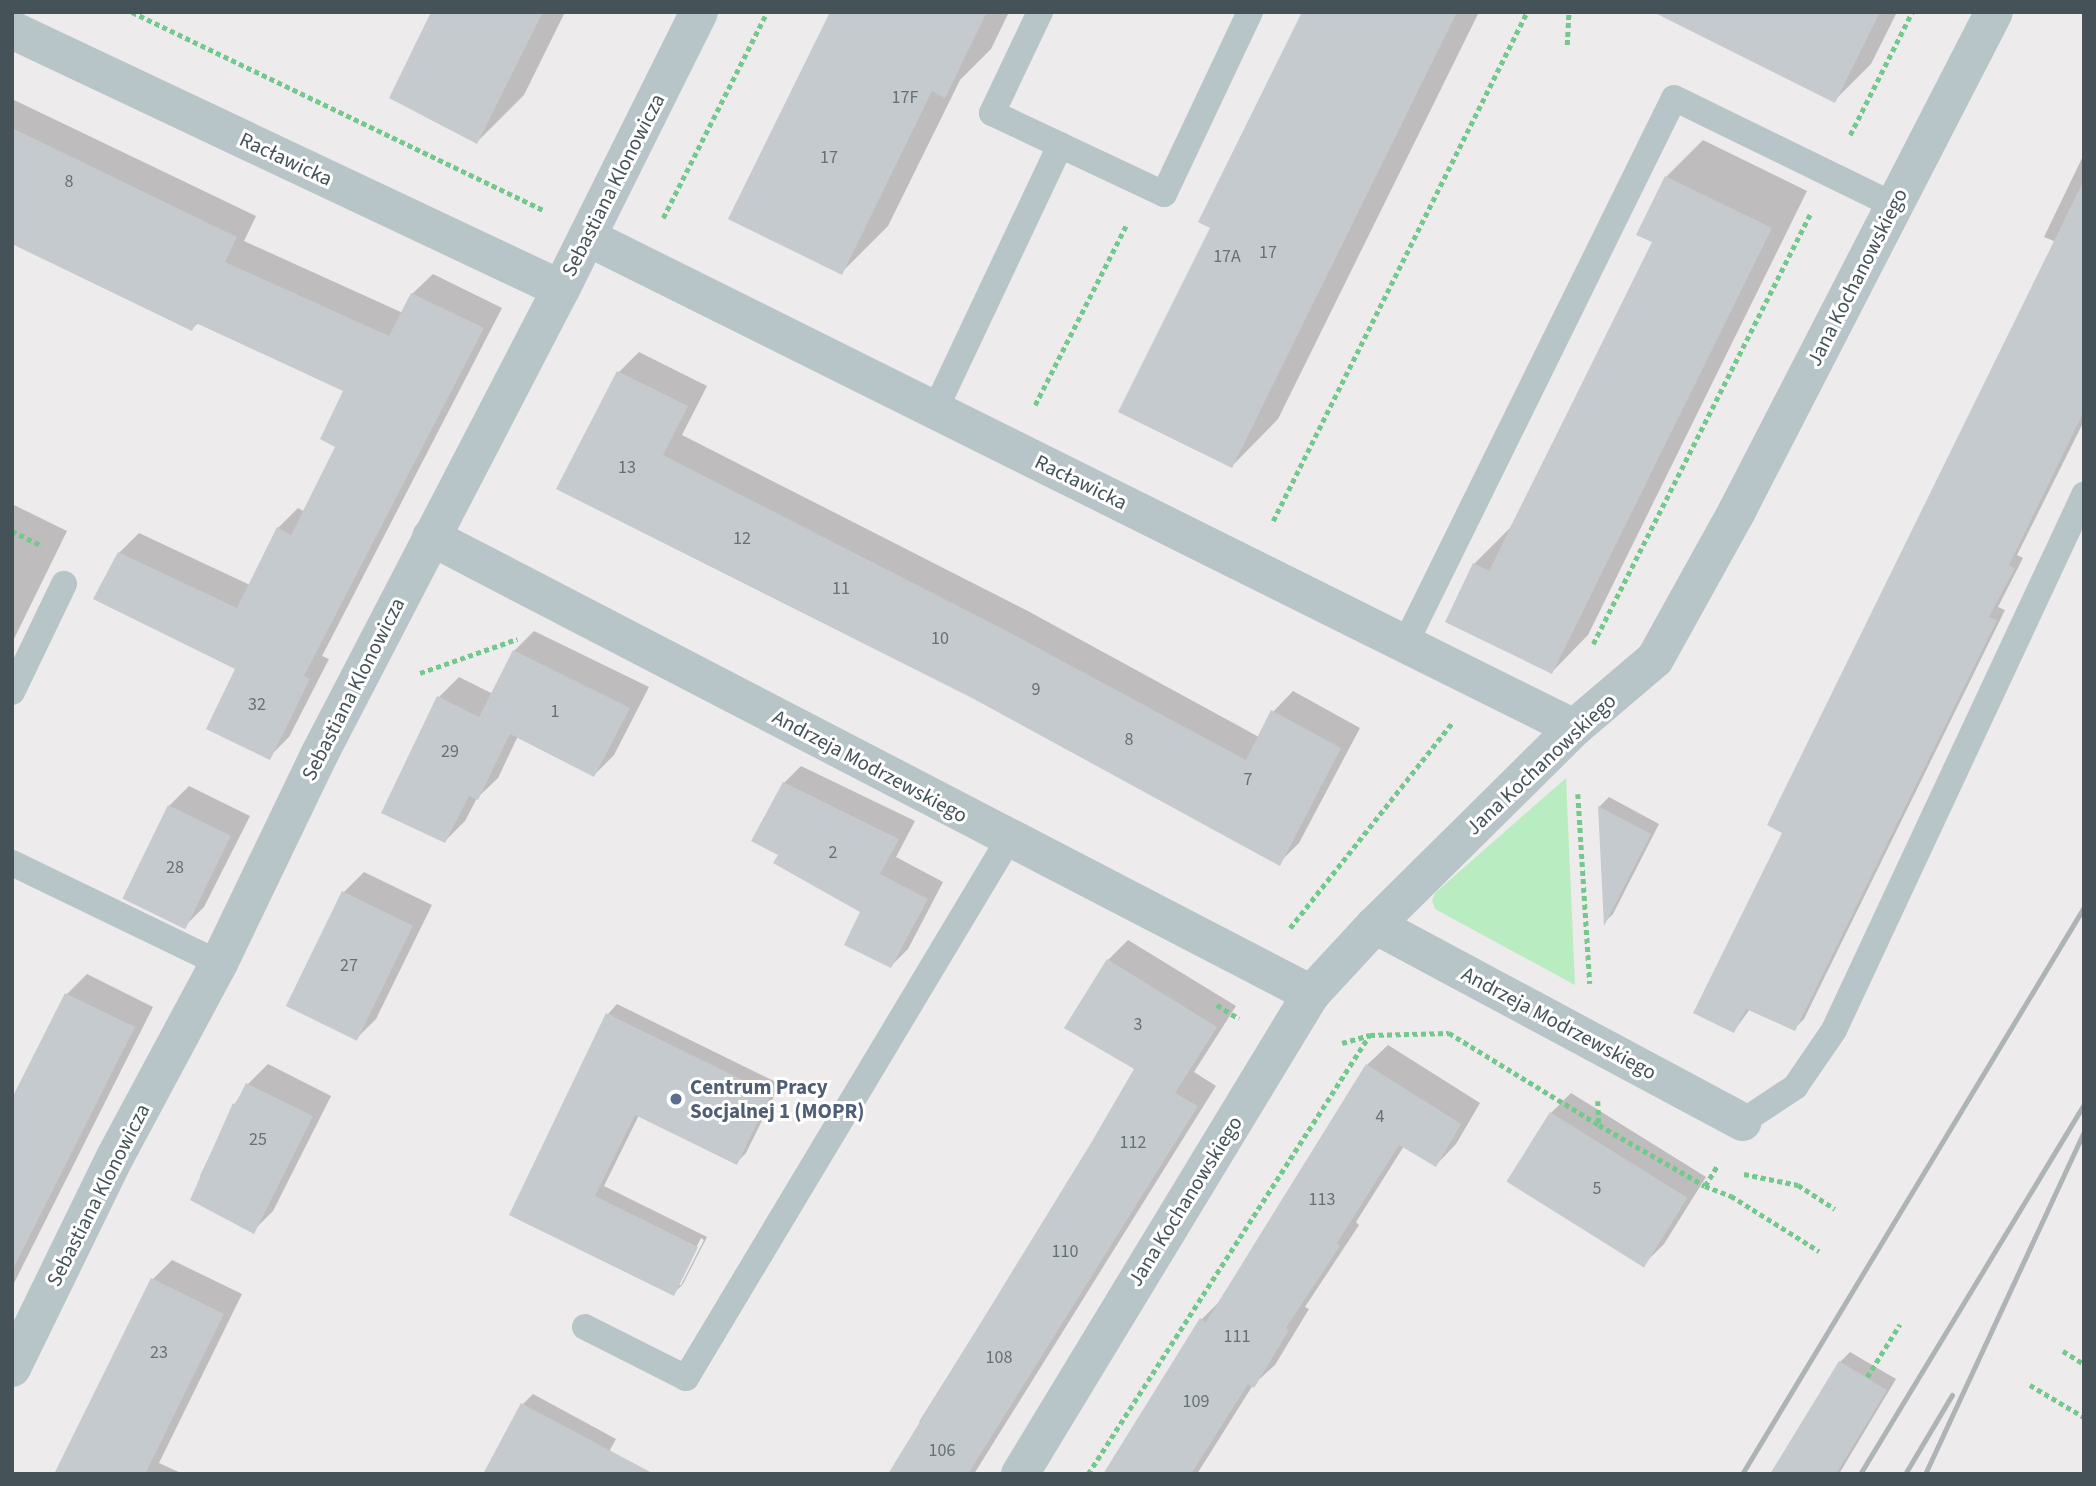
<!DOCTYPE html>
<meta charset="utf-8">
<style>
body{margin:0}
#map{position:relative;width:2096px;height:1486px;overflow:hidden;background:#eeebec;font-family:"Source Sans 3",sans-serif}
div>[style]{position:absolute}
.green>*{inset:0;background:#baecc2}
.shadow>*{inset:0;background:#0003}
.building>*{inset:0;background:#c5cace;transform-origin:0 0}
.path>*{height:4.5px;margin-top:-2.25px;transform-origin:0;background:repeating-linear-gradient(90deg,#74c88c 0 5px,transparent 0 8.5px)}
.service>*{height:26px;margin:-13px;padding:0 13px;transform-origin:13px;border-radius:13px;background:#b7c4c8}
.minor>*{height:38px;margin:-19px;padding:0 19px;transform-origin:19px;border-radius:19px;background:#b7c4c8}
.rail>*{height:5px;margin:-2.5px;padding:0 2.5px;transform-origin:2.5px;border-radius:2.5px;background:#aeb3b6}
.dots>*{width:19px;height:19px;translate:-50% -50%;box-sizing:border-box;border:4px solid #fff;border-radius:50%}
span{translate:-50% -50%;white-space:nowrap;text-align:center;line-height:1.15;-webkit-text-stroke:6px #fff;paint-order:stroke}
.number-label{font-size:18px;color:#657176}
.number-label span{-webkit-text-stroke-width:0}
.street-label{font-size:21px;color:#455358}
.service-label{font-size:21px;color:#4e5e75;font-weight:700}
.left{translate:0 -50%;text-align:left}
.frame{position:absolute;inset:0;border:14px solid #455358;pointer-events:none}
</style>
<div id="map">
<div class="green">
<i style="clip-path:polygon(1566px 778px,1575px 985px,1435px 909px,1432px 901px,1435px 893px)"></i>
</div>
<div class="shadow">
<i style="clip-path:polygon(433px 12px,565px 12px,524px 95px,477px 142px)"></i>
<i style="clip-path:polygon(832px 12px,1009px 12px,991px 49px,960px 80px,888px 226px,841px 273px)"></i>
<i style="clip-path:polygon(1304px 12px,1479px 12px,1278px 419px,1232px 466px,1212px 227px)"></i>
<i style="clip-path:polygon(1657px 12px,1897px 12px,1871px 64px,1835px 100px)"></i>
<i style="clip-path:polygon(12px 99px,256px 216px,244px 241px,403px 313px,412px 294px,433px 274px,502px 308px,322px 656px,329px 659px,289px 737px,269px 757px,238px 668px,119px 553px,139px 533px,250px 585px,278px 528px,298px 508px,305px 512px,338px 446px,346px 391px,199px 322px,192px 329px,12px 242px)"></i>
<i style="clip-path:polygon(1703px 140px,1807px 191px,1588px 635px,1552px 672px,1474px 564px,1510px 528px,1654px 241px,1666px 177px)"></i>
<i style="clip-path:polygon(2084px 154px,2084px 421px,2017px 555px,2023px 558px,1998px 607px,2005px 610px,1804px 1019px,1794px 1029px,1750px 1009px,1734px 1031px,1784px 832px,2056px 242px,2044px 237px)"></i>
<i style="clip-path:polygon(639px 352px,707px 386px,682px 435px,1026px 610px,1259px 737px,1273px 712px,1293px 691px,1360px 728px,1299px 843px,1279px 863px,1164px 799px,876px 646px,559px 488px,619px 372px)"></i>
<i style="clip-path:polygon(12px 504px,67px 531px,12px 643px)"></i>
<i style="clip-path:polygon(534px 631px,649px 687px,614px 755px,594px 775px,518px 736px,498px 778px,477px 798px,465px 821px,445px 841px,439px 697px,459px 677px,493px 694px,514px 651px)"></i>
<i style="clip-path:polygon(801px 766px,915px 821px,896px 857px,943px 882px,908px 949px,891px 966px,862px 912px,780px 854px,784px 783px)"></i>
<i style="clip-path:polygon(189px 786px,250px 816px,204px 907px,184px 927px,169px 806px)"></i>
<i style="clip-path:polygon(1609px 797px,1659px 824px,1613px 914px,1605px 922px,1599px 807px)"></i>
<i style="clip-path:polygon(364px 872px,432px 905px,376px 1019px,356px 1039px,287px 1005px,344px 892px)"></i>
<i style="clip-path:polygon(1128px 940px,1236px 1006px,1194px 1072px,1216px 1086px,974px 1474px,891px 1474px,922px 1424px,919px 1422px,1093px 1144px,1136px 1068px,1108px 960px)"></i>
<i style="clip-path:polygon(87px 974px,153px 1007px,12px 1287px,12px 1104px,67px 994px)"></i>
<i style="clip-path:polygon(evenodd,617px 1004px,780px 1084px,746px 1153px,736px 1163px,639px 1115px,604px 1186px,707px 1237px,683px 1284px,673px 1294px,512px 1214px,608px 1014px,617px 1004px,701px 1238px,704px 1240px,681px 1285px,677px 1285px,701px 1238px)"></i>
<i style="clip-path:polygon(1388px 1045px,1480px 1103px,1456px 1144px,1436px 1165px,1404px 1146px,1356px 1222px,1359px 1225px,1305px 1307px,1309px 1309px,1275px 1365px,1253px 1385px,1197px 1474px,1106px 1474px,1202px 1319px,1221px 1300px,1367px 1065px)"></i>
<i style="clip-path:polygon(268px 1064px,331px 1096px,273px 1211px,253px 1231px,200px 1176px,234px 1105px,248px 1084px)"></i>
<i style="clip-path:polygon(1571px 1093px,1706px 1177px,1664px 1244px,1644px 1264px,1551px 1113px)"></i>
<i style="clip-path:polygon(172px 1260px,242px 1294px,159px 1463px,183px 1474px,55px 1474px,153px 1279px)"></i>
<i style="clip-path:polygon(1850px 1352px,1896px 1379px,1839px 1474px,1773px 1474px,1840px 1362px)"></i>
<i style="clip-path:polygon(533px 1394px,616px 1439px,597px 1474px,523px 1404px)"></i>
</div>
<div class="building">
<i style="clip-path:polygon(431px 12px,543px 12px,477px 144px,389px 98px)"></i>
<i style="clip-path:polygon(830px 12px,987px 12px,945px 98px,932px 91px,842px 275px,728px 219px)"></i>
<i style="clip-path:polygon(1302px 12px,1457px 12px,1232px 468px,1118px 412px,1210px 228px,1198px 222px)"></i>
<i style="clip-path:polygon(1653px 12px,1880px 12px,1835px 103px)"></i>
<i style="clip-path:polygon(12px 128px,237px 237px,225px 262px,389px 336px,411px 293px,484px 328px,304px 676px,310px 679px,270px 760px,206px 729px,235px 669px,93px 599px,118px 552px,237px 608px,277px 527px,291px 535px,335px 447px,320px 439px,343px 391px,196px 323px,192px 331px,12px 244px)"></i>
<i style="clip-path:polygon(1665px 176px,1772px 228px,1552px 674px,1445px 622px,1473px 563px,1489px 571px,1652px 242px,1636px 235px)"></i>
<i style="clip-path:polygon(2084px 180px,2084px 411px,2009px 565px,2015px 568px,1989px 617px,1997px 620px,1795px 1031px,1746px 1009px,1734px 1033px,1693px 1013px,1782px 833px,1767px 825px)"></i>
<i style="clip-path:polygon(617px 371px,688px 406px,663px 455px,1005px 630px,1246px 760px,1271px 710px,1341px 748px,1280px 866px,972px 698px,556px 489px)"></i>
<i style="clip-path:polygon(513px 650px,630px 708px,594px 777px,510px 734px,478px 800px,469px 796px,445px 843px,381px 813px,437px 696px,479px 717px)"></i>
<i style="clip-path:polygon(783px 782px,899px 839px,880px 874px,928px 899px,891px 968px,844px 945px,860px 912px,773px 863px,778px 855px,751px 841px)"></i>
<i style="left:168px;top:805px;width:70px;height:104px;rotate:26deg"></i>
<i style="clip-path:polygon(1598px 806px,1651px 834px,1604px 926px)"></i>
<i style="left:342px;top:891px;width:79px;height:128px;rotate:26deg"></i>
<i style="clip-path:polygon(1107px 959px,1217px 1027px,1175px 1093px,1198px 1106px,968px 1474px,888px 1474px,1091px 1143px,1134px 1069px,1064px 1028px)"></i>
<i style="clip-path:polygon(65px 993px,135px 1027px,12px 1271px,12px 1098px)"></i>
<i style="clip-path:polygon(606px 1013px,771px 1094px,737px 1165px,635px 1115px,595px 1196px,698px 1247px,674px 1296px,509px 1215px)"></i>
<i style="clip-path:polygon(1366px 1064px,1461px 1124px,1436px 1167px,1399px 1145px,1337px 1243px,1340px 1246px,1286px 1328px,1289px 1330px,1254px 1388px,1248px 1384px,1191px 1474px,1103px 1474px,1200px 1318px,1206px 1322px)"></i>
<i style="clip-path:polygon(246px 1083px,313px 1116px,254px 1234px,190px 1200px,233px 1103px,235px 1105px)"></i>
<i style="left:1550px;top:1112px;width:162px;height:82px;rotate:32deg"></i>
<i style="clip-path:polygon(151px 1278px,224px 1314px,145px 1474px,54px 1474px)"></i>
<i style="clip-path:polygon(1839px 1361px,1887px 1390px,1836px 1474px,1770px 1474px)"></i>
<i style="clip-path:polygon(521px 1403px,654px 1474px,483px 1474px)"></i>
</div>
<div class="path">
<i style="left:132px;top:12px;width:457px;rotate:25.7deg"></i>
<i style="left:1567px;top:45px;width:33px;rotate:-87deg"></i>
<i style="left:1850px;top:135px;width:138px;rotate:-63.2deg"></i>
<i style="left:663px;top:218px;width:231px;rotate:-63.2deg"></i>
<i style="left:1035px;top:405px;width:201px;rotate:-63.1deg"></i>
<i style="left:1273px;top:521px;width:569px;rotate:-63.48deg"></i>
<i style="left:12px;top:531px;width:34px;rotate:26deg"></i>
<i style="left:1593px;top:644px;width:482px;rotate:-63.2deg"></i>
<i style="left:420px;top:673px;width:103px;rotate:-19.3deg"></i>
<i style="left:1578px;top:794px;width:190px;rotate:86.4deg"></i>
<i style="left:1290px;top:928px;width:261px;rotate:-51.7deg"></i>
<i style="left:1217px;top:1005px;width:26px;rotate:32deg"></i>
<i style="left:1342px;top:1043px;width:29px;rotate:-16deg"></i>
<i style="left:1370px;top:1035px;width:79px;rotate:-1.5deg"></i>
<i style="left:1449px;top:1033px;width:176px;rotate:31.5deg"></i>
<i style="left:1599px;top:1125px;width:122px;rotate:29.9deg"></i>
<i style="left:1705px;top:1186px;width:28px;rotate:21deg"></i>
<i style="left:1731px;top:1196px;width:104px;rotate:32deg"></i>
<i style="left:1598px;top:1101px;width:23px;rotate:88deg"></i>
<i style="left:1744px;top:1174px;width:55px;rotate:11.5deg"></i>
<i style="left:1798px;top:1185px;width:44px;rotate:33deg"></i>
<i style="left:1705px;top:1186px;width:23px;rotate:-59deg"></i>
<i style="left:2063px;top:1351px;width:25px;rotate:32deg"></i>
<i style="left:1867px;top:1377px;width:62px;rotate:-58.1deg"></i>
<i style="left:2030px;top:1385px;width:63px;rotate:30.7deg"></i>
<i style="left:1088px;top:1474px;width:520px;rotate:-57.32deg"></i>
</div>
<div class="service">
<i style="left:1040px;top:12px;width:112px;rotate:115.4deg"></i>
<i style="left:992px;top:113px;width:190px;rotate:25.2deg"></i>
<i style="left:1164px;top:194px;width:201px;rotate:-64.7deg"></i>
<i style="left:935px;top:410px;width:293px;rotate:-64.7deg"></i>
<i style="left:1406px;top:642px;width:606px;rotate:-63.77deg"></i>
<i style="left:1674px;top:98px;width:244px;rotate:26deg"></i>
<i style="left:12px;top:692px;width:120px;rotate:-64.3deg"></i>
<i style="left:12px;top:863px;width:230px;rotate:25.8deg"></i>
<i style="left:1742px;top:1122px;width:64px;rotate:-33.4deg"></i>
<i style="left:1795px;top:1087px;width:69px;rotate:-55.6deg"></i>
<i style="left:1834px;top:1030px;width:591px;rotate:-64.95deg"></i>
<i style="left:585px;top:1327px;width:113px;rotate:26.8deg"></i>
<i style="left:686px;top:1378px;width:628px;rotate:-59.07deg"></i>
</div>
<div class="minor">
<i style="left:12px;top:30px;width:607px;rotate:25.26deg"></i>
<i style="left:587px;top:237px;width:1102px;rotate:26.45deg"></i>
<i style="left:431px;top:537px;width:992px;rotate:27.44deg"></i>
<i style="left:1375px;top:925px;width:417px;rotate:28.2deg"></i>
<i style="left:12px;top:1368px;width:235px;rotate:-64deg"></i>
<i style="left:115px;top:1157px;width:220px;rotate:-61.8deg"></i>
<i style="left:219px;top:963px;width:231px;rotate:-64.3deg"></i>
<i style="left:319px;top:755px;width:525px;rotate:-62.56deg"></i>
<i style="left:561px;top:289px;width:309px;rotate:-63.5deg"></i>
<i style="left:1020px;top:1474px;width:561px;rotate:-58.77deg"></i>
<i style="left:1311px;top:994px;width:94px;rotate:-47.2deg"></i>
<i style="left:1375px;top:925px;width:280px;rotate:-44.7deg"></i>
<i style="left:1574px;top:728px;width:106px;rotate:-40.4deg"></i>
<i style="left:1655px;top:659px;width:169px;rotate:-61deg"></i>
<i style="left:1737px;top:511px;width:561px;rotate:-62.75deg"></i>
</div>
<div class="rail">
<i style="left:1742px;top:1474px;width:662px;rotate:-58.9deg"></i>
<i style="left:1860px;top:1474px;width:433px;rotate:-58.8deg"></i>
<i style="left:1905px;top:1474px;width:92px;rotate:-59.3deg"></i>
<i style="left:1925px;top:1474px;width:377px;rotate:-65.1deg"></i>
</div>
<div class="dots">
<i style="left:676px;top:1099px;background:#5c6f8a"></i>
</div>
<div class="number-label">
<span style="left:905px;top:98px">17F</span>
<span style="left:829px;top:158px">17</span>
<span style="left:69px;top:182px">8</span>
<span style="left:1268px;top:253px">17</span>
<span style="left:1227px;top:257px">17A</span>
<span style="left:627px;top:468px">13</span>
<span style="left:742px;top:539px">12</span>
<span style="left:841px;top:589px">11</span>
<span style="left:940px;top:639px">10</span>
<span style="left:1036px;top:690px">9</span>
<span style="left:257px;top:705px">32</span>
<span style="left:555px;top:712px">1</span>
<span style="left:1129px;top:740px">8</span>
<span style="left:450px;top:752px">29</span>
<span style="left:1248px;top:780px">7</span>
<span style="left:833px;top:853px">2</span>
<span style="left:175px;top:868px">28</span>
<span style="left:349px;top:966px">27</span>
<span style="left:1138px;top:1025px">3</span>
<span style="left:1380px;top:1117px">4</span>
<span style="left:258px;top:1140px">25</span>
<span style="left:1133px;top:1143px">112</span>
<span style="left:1597px;top:1189px">5</span>
<span style="left:1322px;top:1200px">113</span>
<span style="left:1065px;top:1252px">110</span>
<span style="left:1237px;top:1337px">111</span>
<span style="left:159px;top:1353px">23</span>
<span style="left:999px;top:1358px">108</span>
<span style="left:1196px;top:1402px">109</span>
<span style="left:942px;top:1451px">106</span>
</div>
<div class="street-label">
<span style="left:286px;top:159px;rotate:25deg">Racławicka</span>
<span style="left:613px;top:185px;rotate:-63deg">Sebastiana Klonowicza</span>
<span style="left:1857px;top:277px;rotate:-63deg">Jana Kochanowskiego</span>
<span style="left:1081px;top:482px;rotate:26deg">Racławicka</span>
<span style="left:353px;top:689px;rotate:-63deg">Sebastiana Klonowicza</span>
<span style="left:1541px;top:764px;rotate:-43deg">Jana Kochanowskiego</span>
<span style="left:870px;top:766px;rotate:28deg">Andrzeja Modrzewskiego</span>
<span style="left:1559px;top:1023px;rotate:28deg">Andrzeja Modrzewskiego</span>
<span style="left:98px;top:1195px;rotate:-63deg">Sebastiana Klonowicza</span>
<span style="left:1185px;top:1201px;rotate:-58deg">Jana Kochanowskiego</span>
</div>
<div class="service-label">
<span class="left" style="left:690px;top:1099px">Centrum Pracy<br>Socjalnej 1 (MOPR)</span>
</div>
<div class="frame"></div>
</div>
